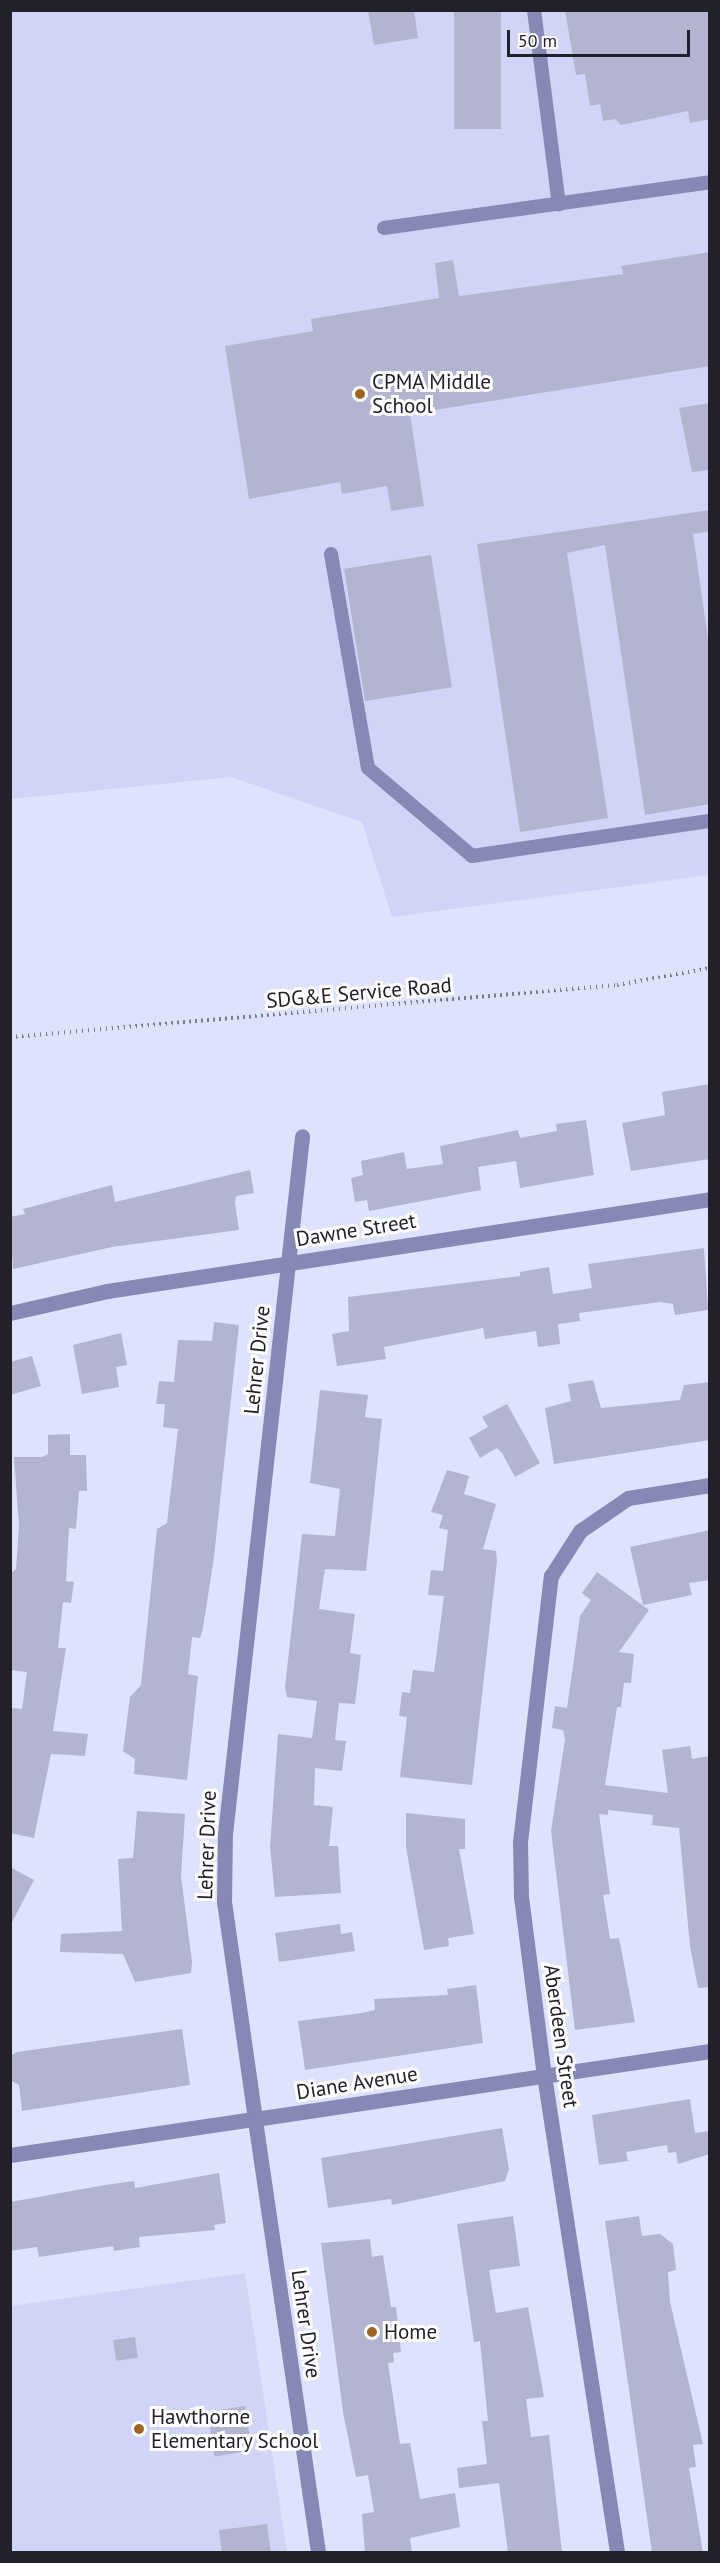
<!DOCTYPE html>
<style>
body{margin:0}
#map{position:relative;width:720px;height:2563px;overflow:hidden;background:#dfe2fd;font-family:"PT Sans",sans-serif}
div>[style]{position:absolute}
.built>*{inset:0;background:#d1d4f6}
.building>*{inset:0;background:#b3b5d0;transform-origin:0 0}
.path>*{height:4px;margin-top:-2px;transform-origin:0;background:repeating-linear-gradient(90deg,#7b7c8e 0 1.5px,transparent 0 6px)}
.service>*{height:14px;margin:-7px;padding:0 7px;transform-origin:7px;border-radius:7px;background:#8689b5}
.minor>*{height:15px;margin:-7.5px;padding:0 7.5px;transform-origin:7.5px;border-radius:7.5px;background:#8689b5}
.tertiary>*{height:15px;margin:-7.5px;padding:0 7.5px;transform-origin:7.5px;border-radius:7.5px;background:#8689b5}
.dots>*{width:16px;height:16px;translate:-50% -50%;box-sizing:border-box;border:3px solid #fff;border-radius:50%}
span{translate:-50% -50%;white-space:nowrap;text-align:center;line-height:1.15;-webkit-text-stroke:6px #fff;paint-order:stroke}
.poi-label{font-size:21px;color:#21212b}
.left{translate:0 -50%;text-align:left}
.street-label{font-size:21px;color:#21212b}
.frame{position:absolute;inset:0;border:12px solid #21212b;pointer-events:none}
.scale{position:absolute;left:507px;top:30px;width:183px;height:27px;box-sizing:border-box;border:3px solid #21212b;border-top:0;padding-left:8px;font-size:18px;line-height:21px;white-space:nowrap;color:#21212b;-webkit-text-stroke:4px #fff;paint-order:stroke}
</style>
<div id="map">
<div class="built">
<i style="clip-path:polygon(11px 11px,709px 11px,709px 875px,392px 917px,362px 822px,231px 777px,11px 799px)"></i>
<i style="clip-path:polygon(245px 2273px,287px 2552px,11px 2552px,10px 2306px)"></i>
</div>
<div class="building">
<i style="clip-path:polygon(368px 10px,414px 10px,418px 38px,374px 45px)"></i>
<i style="left:454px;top:10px;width:47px;height:119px"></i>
<i style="clip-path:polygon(565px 10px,710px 10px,710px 119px,690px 123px,688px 111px,621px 125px,615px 119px,603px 121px,600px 104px,590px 106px,585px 74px,576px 75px)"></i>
<i style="clip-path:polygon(710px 252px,710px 366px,410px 414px,424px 506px,391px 511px,387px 486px,342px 494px,340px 482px,249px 499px,225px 346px,313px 331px,311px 319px,439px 298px,435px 263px,453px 260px,459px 296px,623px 274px,621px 266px)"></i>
<i style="clip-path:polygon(710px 403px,710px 470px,692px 472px,679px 408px)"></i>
<i style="clip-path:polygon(710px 510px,710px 531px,693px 534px,710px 653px,710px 804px,645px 815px,605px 545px,567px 553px,608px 818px,520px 832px,477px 544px)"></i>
<i style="left:431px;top:555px;width:134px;height:88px;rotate:81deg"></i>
<i style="clip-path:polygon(710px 1084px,710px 1159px,631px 1171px,622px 1123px,665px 1115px,662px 1092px)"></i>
<i style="clip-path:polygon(586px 1120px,594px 1175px,520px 1188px,516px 1161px,478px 1167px,481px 1190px,369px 1211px,367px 1200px,355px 1202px,351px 1178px,363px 1175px,361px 1161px,404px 1152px,407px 1169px,443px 1164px,440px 1146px,518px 1130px,520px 1138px,557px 1131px,556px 1124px)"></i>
<i style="clip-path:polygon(250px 1170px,254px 1193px,236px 1196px,235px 1203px,239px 1230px,112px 1247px,13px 1269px,10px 1217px,25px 1214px,23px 1209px,112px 1185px,115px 1202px)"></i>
<i style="clip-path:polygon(704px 1248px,708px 1310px,675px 1315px,673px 1304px,660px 1302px,579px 1313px,580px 1321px,558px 1324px,560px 1344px,538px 1347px,536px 1331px,485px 1339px,483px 1328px,384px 1347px,386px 1359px,337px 1366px,332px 1334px,349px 1331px,348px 1297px,520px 1276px,520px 1272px,549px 1267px,553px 1294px,592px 1288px,588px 1264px)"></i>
<i style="clip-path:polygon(214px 1322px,239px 1325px,214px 1557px,203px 1628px,200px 1638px,192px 1637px,188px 1674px,198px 1676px,187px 1780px,134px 1774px,135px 1759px,123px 1751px,130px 1697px,141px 1685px,157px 1529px,167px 1523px,178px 1429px,163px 1427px,165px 1404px,156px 1404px,159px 1381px,174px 1382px,178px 1340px,212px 1341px)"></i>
<i style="clip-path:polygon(121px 1333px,127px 1365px,116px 1367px,119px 1387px,82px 1394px,73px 1345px)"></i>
<i style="clip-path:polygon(32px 1356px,41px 1386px,10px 1395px,10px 1362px)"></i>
<i style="clip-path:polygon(593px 1380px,601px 1408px,680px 1400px,684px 1385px,710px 1382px,710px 1440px,554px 1464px,545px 1408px,571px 1401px,568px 1384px)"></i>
<i style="clip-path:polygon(320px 1390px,368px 1395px,365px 1417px,382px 1419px,366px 1571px,325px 1569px,319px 1609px,355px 1614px,350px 1653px,361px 1655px,355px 1704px,339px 1703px,335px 1740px,346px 1741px,342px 1771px,315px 1768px,314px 1805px,333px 1807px,329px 1846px,338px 1846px,341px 1893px,275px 1897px,270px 1847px,278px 1734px,312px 1738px,317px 1701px,287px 1697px,285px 1687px,302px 1534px,335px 1536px,340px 1489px,310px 1483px)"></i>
<i style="clip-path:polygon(507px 1404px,540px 1463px,515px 1477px,502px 1453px,497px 1448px,480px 1458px,469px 1438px,488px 1427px,482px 1417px)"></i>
<i style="clip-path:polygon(70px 1434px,70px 1455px,86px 1455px,87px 1491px,79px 1491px,76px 1529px,69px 1528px,66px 1581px,74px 1582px,71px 1603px,63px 1602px,58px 1648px,66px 1648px,53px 1731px,88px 1734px,85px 1756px,51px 1754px,34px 1838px,10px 1833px,10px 1708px,22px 1709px,27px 1672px,10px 1670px,10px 1574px,16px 1569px,19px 1526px,14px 1457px,42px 1457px,48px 1454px,48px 1435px)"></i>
<i style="clip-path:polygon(447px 1470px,469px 1476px,464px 1494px,496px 1504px,483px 1549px,496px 1551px,497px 1561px,472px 1785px,400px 1777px,407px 1717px,399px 1716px,402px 1692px,410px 1693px,413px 1670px,434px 1672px,444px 1596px,428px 1595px,431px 1570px,443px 1571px,448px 1530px,439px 1528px,443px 1515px,431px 1512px)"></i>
<i style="clip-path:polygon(710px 1530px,710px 1580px,689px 1583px,692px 1595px,643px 1605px,630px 1547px)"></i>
<i style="clip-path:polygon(597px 1572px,649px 1610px,619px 1652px,634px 1654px,631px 1683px,624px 1683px,621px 1707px,617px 1707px,605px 1785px,668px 1793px,662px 1750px,690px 1746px,692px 1759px,710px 1756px,710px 1987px,698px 1988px,690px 1946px,679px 1828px,652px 1825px,653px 1815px,608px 1810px,608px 1815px,599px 1814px,610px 1894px,603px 1895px,610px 1939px,619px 1938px,635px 2022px,575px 2030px,551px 1831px,565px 1739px,563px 1730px,552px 1728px,555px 1706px,567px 1708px,580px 1616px,591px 1600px,582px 1593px)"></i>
<i style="clip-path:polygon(137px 1811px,185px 1814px,181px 1876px,192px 1962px,191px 1973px,135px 1982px,123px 1954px,60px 1952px,61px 1934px,122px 1931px,118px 1859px,133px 1858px)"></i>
<i style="clip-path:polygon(406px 1813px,465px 1819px,465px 1849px,459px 1849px,474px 1934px,448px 1938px,449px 1946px,424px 1950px,406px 1847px)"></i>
<i style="clip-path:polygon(10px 1867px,34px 1880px,10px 1926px)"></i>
<i style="clip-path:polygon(340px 1924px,341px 1934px,352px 1932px,355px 1951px,279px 1962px,275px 1933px)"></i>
<i style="clip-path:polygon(476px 1985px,483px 2043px,305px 2070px,298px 2021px,362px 2013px,375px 2010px,374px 1999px,448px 1995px,447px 1989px)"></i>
<i style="clip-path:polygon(182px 2029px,190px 2085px,22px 2111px,19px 2085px,10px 2080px,10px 2056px,17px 2052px)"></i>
<i style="clip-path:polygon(690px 2099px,695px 2133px,710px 2131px,710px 2154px,678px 2164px,676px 2152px,668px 2153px,667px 2145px,626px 2152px,628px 2161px,599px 2165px,592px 2115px)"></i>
<i style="clip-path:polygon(502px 2128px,509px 2169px,505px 2181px,392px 2205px,391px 2199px,328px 2208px,321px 2158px)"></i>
<i style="clip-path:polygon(219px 2173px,226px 2223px,214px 2225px,215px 2230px,139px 2237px,140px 2247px,114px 2251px,113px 2246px,39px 2257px,37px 2247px,10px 2251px,10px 2202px,105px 2185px,134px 2181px,135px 2188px)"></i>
<i style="clip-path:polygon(513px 2216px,520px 2266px,489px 2270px,496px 2313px,528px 2307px,544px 2397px,526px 2399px,531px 2437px,549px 2435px,562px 2553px,508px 2553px,499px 2483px,459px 2488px,457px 2468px,487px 2464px,482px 2421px,488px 2421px,480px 2341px,474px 2342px,457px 2224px)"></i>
<i style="clip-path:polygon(639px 2216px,642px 2236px,660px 2234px,673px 2244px,676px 2270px,668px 2272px,670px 2302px,703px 2444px,693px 2445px,696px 2467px,689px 2468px,703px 2553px,652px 2553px,605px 2221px)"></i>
<i style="clip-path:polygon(370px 2239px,372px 2257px,383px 2255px,391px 2307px,396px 2307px,401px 2352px,393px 2353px,394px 2362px,388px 2363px,400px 2444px,410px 2443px,420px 2499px,455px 2493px,460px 2527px,410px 2538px,412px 2553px,365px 2553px,362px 2514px,374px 2512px,368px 2475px,356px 2477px,343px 2412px,321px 2243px)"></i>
<i style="left:135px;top:2337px;width:21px;height:22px;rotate:82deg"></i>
<i style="left:245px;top:2406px;width:45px;height:38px;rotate:81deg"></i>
<i style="clip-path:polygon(267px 2524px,271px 2553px,222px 2553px,219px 2530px)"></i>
</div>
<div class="path">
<i style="left:10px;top:1037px;width:609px;rotate:-4.9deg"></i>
<i style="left:617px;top:985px;width:95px;rotate:-10.4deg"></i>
</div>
<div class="service">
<i style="left:534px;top:10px;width:196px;rotate:82.7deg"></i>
<i style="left:384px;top:228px;width:329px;rotate:-8deg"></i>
<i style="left:331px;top:554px;width:217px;rotate:80.2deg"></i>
<i style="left:368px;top:768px;width:136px;rotate:40.2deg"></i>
<i style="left:472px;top:856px;width:241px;rotate:-8.4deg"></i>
</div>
<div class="minor">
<i style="left:10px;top:1313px;width:99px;rotate:-12.8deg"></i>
<i style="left:107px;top:1291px;width:610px;rotate:-8.67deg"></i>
<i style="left:10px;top:2155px;width:248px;rotate:-8.4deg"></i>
<i style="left:255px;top:2119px;width:219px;rotate:-98.1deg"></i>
<i style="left:224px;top:1902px;width:68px;rotate:-89.2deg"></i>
<i style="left:225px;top:1834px;width:702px;rotate:-83.7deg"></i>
<i style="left:617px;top:2552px;width:482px;rotate:-98.7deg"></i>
<i style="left:544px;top:2076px;width:180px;rotate:-97.3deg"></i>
<i style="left:521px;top:1897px;width:55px;rotate:-91deg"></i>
<i style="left:520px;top:1842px;width:268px;rotate:-83.4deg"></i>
<i style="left:551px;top:1576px;width:54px;rotate:-57.2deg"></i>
<i style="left:580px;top:1531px;width:58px;rotate:-34.5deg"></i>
<i style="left:628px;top:1498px;width:83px;rotate:-9deg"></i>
</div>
<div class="tertiary">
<i style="left:318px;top:2552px;width:438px;rotate:-98.3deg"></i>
<i style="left:255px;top:2119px;width:460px;rotate:-8.5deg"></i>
</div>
<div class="dots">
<i style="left:360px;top:394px;background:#a06526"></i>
<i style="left:372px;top:2332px;background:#a06526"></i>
<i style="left:139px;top:2429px;background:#a06526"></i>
</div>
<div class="poi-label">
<span class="left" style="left:372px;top:394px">CPMA Middle<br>School</span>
<span class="left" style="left:384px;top:2332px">Home</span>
<span class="left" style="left:151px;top:2429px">Hawthorne<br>Elementary School</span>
</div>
<div class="street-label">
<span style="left:359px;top:993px;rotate:-5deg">SDG&amp;E Service Road</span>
<span style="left:356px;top:1230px;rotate:-9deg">Dawne Street</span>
<span style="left:257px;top:1360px;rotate:-84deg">Lehrer Drive</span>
<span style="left:207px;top:1845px;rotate:-88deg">Lehrer Drive</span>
<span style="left:561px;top:2036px;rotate:82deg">Aberdeen Street</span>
<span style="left:357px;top:2083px;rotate:-9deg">Diane Avenue</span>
<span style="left:306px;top:2324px;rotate:82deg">Lehrer Drive</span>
</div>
<div class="frame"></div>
<div class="scale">50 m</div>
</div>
